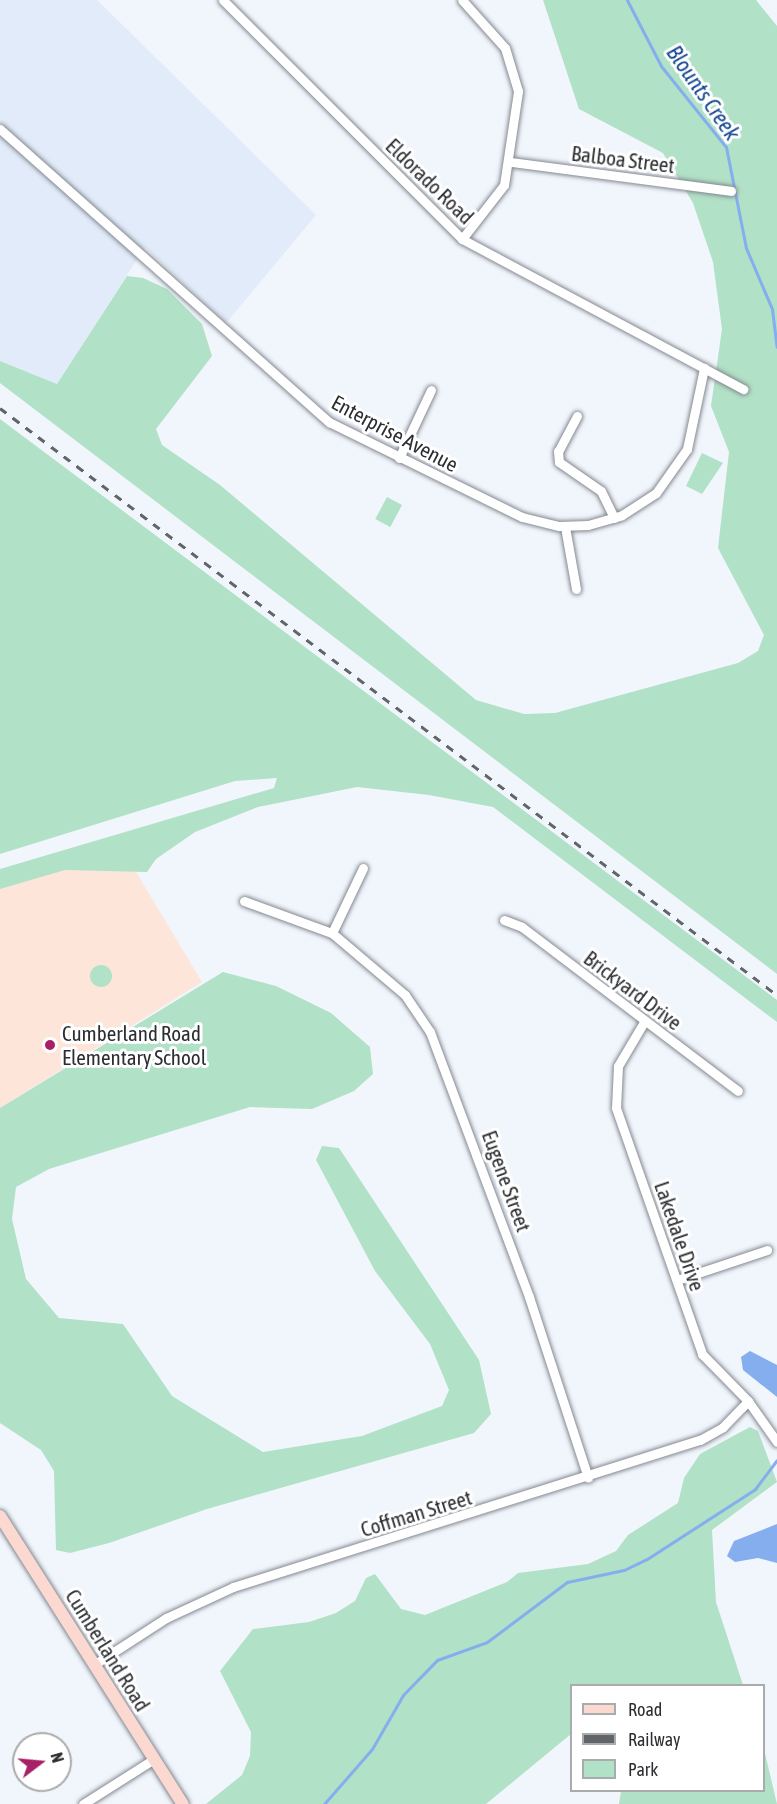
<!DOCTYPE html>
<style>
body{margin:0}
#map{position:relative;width:777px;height:1804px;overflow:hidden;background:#f1f6fd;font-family:"Asap Condensed",sans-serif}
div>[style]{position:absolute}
.built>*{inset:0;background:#e1ebf9}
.education>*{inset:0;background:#fde6d9}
.green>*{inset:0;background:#b1e1c6;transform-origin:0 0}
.round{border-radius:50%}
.water>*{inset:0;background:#85aeee}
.stream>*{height:3px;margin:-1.5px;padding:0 1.5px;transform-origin:1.5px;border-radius:1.5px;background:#85aeee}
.roads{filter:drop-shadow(0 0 2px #848990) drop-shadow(0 0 2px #848990)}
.minor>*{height:9px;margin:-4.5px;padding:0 4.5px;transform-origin:4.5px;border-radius:4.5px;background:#fff}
.major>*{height:12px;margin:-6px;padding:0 6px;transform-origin:6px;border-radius:6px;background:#fbd9d1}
.rail>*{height:3px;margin-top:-1.5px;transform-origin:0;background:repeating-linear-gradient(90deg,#616468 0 8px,transparent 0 16px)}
.dots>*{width:16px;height:16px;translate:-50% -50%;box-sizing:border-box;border:3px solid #fff;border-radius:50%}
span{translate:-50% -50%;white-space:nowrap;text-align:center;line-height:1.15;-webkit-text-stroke:6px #fff;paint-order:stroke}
.street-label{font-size:21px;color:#2b2d30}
.poi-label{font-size:21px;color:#2b2d30}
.left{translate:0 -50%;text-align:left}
.water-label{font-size:22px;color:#164791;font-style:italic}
.legend{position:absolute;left:570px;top:1684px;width:195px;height:108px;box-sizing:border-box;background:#fff;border:2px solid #aaabac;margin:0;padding:8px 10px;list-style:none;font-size:18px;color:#2b2d30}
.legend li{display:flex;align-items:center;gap:12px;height:30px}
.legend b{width:30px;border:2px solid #aaabac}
.north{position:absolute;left:12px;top:1732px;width:60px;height:60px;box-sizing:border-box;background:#fff;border:2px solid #aaabac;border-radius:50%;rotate:74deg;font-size:16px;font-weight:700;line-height:24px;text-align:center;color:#2b2d30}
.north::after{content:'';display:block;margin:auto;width:21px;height:27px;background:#a82066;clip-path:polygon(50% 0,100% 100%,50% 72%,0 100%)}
</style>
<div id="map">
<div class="built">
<i style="clip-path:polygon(0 0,97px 0,316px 215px,226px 323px,145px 247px,57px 384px,0 361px)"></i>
</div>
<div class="education">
<i style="clip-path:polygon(127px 857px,202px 982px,0 1108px,0 883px)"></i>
</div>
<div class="green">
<i style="clip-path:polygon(543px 0,756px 0,777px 26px,777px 974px,0 383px,0 361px,57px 384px,127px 276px,143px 278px,167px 289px,202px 324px,212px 356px,156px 429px,162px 445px,220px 485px,476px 700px,524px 714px,555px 713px,738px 663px,758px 651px,764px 635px,718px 548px,729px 452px,711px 406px,722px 329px,713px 262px,693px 203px,663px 153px,579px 109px)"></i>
<i style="clip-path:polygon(0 419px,777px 1000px,777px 1022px,493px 807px,429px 795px,357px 787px,258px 807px,195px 832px,156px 859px,147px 872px,65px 870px,0 889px,0 869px,274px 788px,277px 778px,235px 781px,0 854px)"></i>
<i style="clip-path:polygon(702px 453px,723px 463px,702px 494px,686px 486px)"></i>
<i style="left:387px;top:497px;width:17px;height:25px;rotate:28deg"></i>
<i class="round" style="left:90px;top:965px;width:22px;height:22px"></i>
<i style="clip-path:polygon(223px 972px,276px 986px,331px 1013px,370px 1047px,373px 1074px,354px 1091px,312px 1109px,250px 1107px,49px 1169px,16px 1187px,12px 1219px,26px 1279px,59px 1318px,123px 1324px,172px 1396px,263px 1452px,362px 1436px,442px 1406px,449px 1390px,430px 1344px,375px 1271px,316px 1160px,322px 1146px,339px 1148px,479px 1360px,491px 1414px,474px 1433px,207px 1509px,109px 1543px,70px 1553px,56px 1550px,54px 1471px,41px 1450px,0 1423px,0 1108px)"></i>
<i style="clip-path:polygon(750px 1427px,758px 1431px,777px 1482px,712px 1530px,716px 1602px,743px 1685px,572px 1686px,571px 1734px,486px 1804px,206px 1804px,242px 1775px,250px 1756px,251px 1732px,220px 1671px,253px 1629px,309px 1622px,336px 1613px,355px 1601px,366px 1578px,375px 1574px,401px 1609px,425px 1615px,507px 1582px,518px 1573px,588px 1564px,616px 1551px,628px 1535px,678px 1503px,684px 1478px,700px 1454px)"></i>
<i style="clip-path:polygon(764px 1749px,777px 1804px,619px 1804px,621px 1791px,764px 1790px)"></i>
</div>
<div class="water">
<i style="clip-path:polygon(750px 1351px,777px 1365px,777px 1397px,743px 1370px,741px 1357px)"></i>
<i style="clip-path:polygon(777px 1524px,777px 1563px,758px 1558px,735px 1562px,727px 1556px,734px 1541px)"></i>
</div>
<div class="stream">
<i style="left:627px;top:0;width:74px;rotate:62.7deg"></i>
<i style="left:661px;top:66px;width:104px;rotate:51.3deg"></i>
<i style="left:726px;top:147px;width:103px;rotate:78.8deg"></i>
<i style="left:746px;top:248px;width:66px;rotate:66.9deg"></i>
<i style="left:772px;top:309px;width:38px;rotate:83deg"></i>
<i style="left:324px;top:1804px;width:73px;rotate:-48.9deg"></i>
<i style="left:372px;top:1749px;width:62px;rotate:-60.1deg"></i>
<i style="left:403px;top:1695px;width:49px;rotate:-45.8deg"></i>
<i style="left:437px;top:1660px;width:53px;rotate:-19.8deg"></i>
<i style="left:487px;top:1642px;width:100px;rotate:-36.9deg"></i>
<i style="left:567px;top:1582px;width:58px;rotate:-11.9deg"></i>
<i style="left:624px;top:1570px;width:25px;rotate:-26deg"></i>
<i style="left:647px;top:1559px;width:129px;rotate:-32.9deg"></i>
<i style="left:755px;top:1489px;width:36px;rotate:-53deg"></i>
</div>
<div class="roads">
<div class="minor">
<i style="left:223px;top:0;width:338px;rotate:45deg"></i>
<i style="left:462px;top:239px;width:319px;rotate:28.1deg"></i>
<i style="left:0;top:129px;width:441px;rotate:41.7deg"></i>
<i style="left:329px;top:422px;width:215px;rotate:26.2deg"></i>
<i style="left:522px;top:517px;width:38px;rotate:14deg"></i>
<i style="left:559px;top:526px;width:29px;rotate:-2deg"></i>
<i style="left:588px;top:525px;width:35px;rotate:-16deg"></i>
<i style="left:622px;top:515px;width:40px;rotate:-32.9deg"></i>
<i style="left:656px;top:493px;width:54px;rotate:-54.8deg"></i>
<i style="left:687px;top:449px;width:83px;rotate:-78.1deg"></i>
<i style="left:511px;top:162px;width:222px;rotate:7.5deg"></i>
<i style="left:462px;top:239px;width:68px;rotate:-52.1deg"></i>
<i style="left:504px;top:185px;width:95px;rotate:-81.5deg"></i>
<i style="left:518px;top:91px;width:45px;rotate:-106.8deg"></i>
<i style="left:505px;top:48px;width:64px;rotate:-131.9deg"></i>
<i style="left:577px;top:416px;width:40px;rotate:118deg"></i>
<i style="left:558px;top:451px;width:11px;rotate:85deg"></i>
<i style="left:559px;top:462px;width:51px;rotate:34.6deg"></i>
<i style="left:601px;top:491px;width:30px;rotate:64deg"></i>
<i style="left:399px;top:458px;width:75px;rotate:-64.8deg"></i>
<i style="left:565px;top:527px;width:63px;rotate:79.9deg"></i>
<i style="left:244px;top:901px;width:94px;rotate:20deg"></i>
<i style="left:332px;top:933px;width:96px;rotate:40.3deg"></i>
<i style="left:405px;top:995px;width:45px;rotate:56deg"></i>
<i style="left:430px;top:1032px;width:283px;rotate:69.5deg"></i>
<i style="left:529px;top:1297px;width:190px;rotate:71.9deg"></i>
<i style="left:504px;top:920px;width:19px;rotate:21deg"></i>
<i style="left:522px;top:927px;width:271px;rotate:37.2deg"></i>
<i style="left:332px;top:933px;width:72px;rotate:-64.5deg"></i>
<i style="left:644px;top:1022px;width:51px;rotate:120.6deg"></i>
<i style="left:618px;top:1066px;width:42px;rotate:92.7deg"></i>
<i style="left:616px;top:1108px;width:261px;rotate:70.7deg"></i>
<i style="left:702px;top:1354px;width:66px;rotate:45.6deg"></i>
<i style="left:748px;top:1401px;width:50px;rotate:54.7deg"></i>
<i style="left:677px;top:1280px;width:95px;rotate:-18.4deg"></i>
<i style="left:95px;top:1664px;width:85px;rotate:-32.9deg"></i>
<i style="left:166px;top:1618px;width:74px;rotate:-24.8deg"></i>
<i style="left:233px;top:1587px;width:490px;rotate:-17.5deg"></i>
<i style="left:700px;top:1440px;width:26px;rotate:-29deg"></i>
<i style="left:723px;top:1427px;width:36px;rotate:-46deg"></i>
<i style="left:83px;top:1804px;width:84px;rotate:-32.4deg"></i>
</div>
<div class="major">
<i style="left:0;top:1516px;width:341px;rotate:57.6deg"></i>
</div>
</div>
<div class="rail">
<i style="left:0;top:408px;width:974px;rotate:37.07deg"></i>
</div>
<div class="dots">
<i style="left:50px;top:1045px;background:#a82066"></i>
</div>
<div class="street-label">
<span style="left:623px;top:159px;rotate:7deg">Balboa Street</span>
<span style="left:430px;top:181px;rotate:44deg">Eldorado Road</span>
<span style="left:395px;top:433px;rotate:28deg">Enterprise Avenue</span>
<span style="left:633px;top:990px;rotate:37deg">Brickyard Drive</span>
<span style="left:507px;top:1181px;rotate:70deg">Eugene Street</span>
<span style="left:680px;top:1236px;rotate:71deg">Lakedale Drive</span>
<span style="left:416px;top:1513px;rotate:-17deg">Coffman Street</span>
<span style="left:108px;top:1650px;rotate:58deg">Cumberland Road</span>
</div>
<div class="poi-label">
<span class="left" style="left:62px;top:1045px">Cumberland Road<br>Elementary School</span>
</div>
<div class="water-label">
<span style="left:703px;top:93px;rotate:55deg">Blounts Creek</span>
</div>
<ul class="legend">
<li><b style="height:8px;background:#fbd9d1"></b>Road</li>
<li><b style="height:8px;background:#616468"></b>Railway</li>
<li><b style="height:16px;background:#b1e1c6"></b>Park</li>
</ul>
<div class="north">N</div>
</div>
